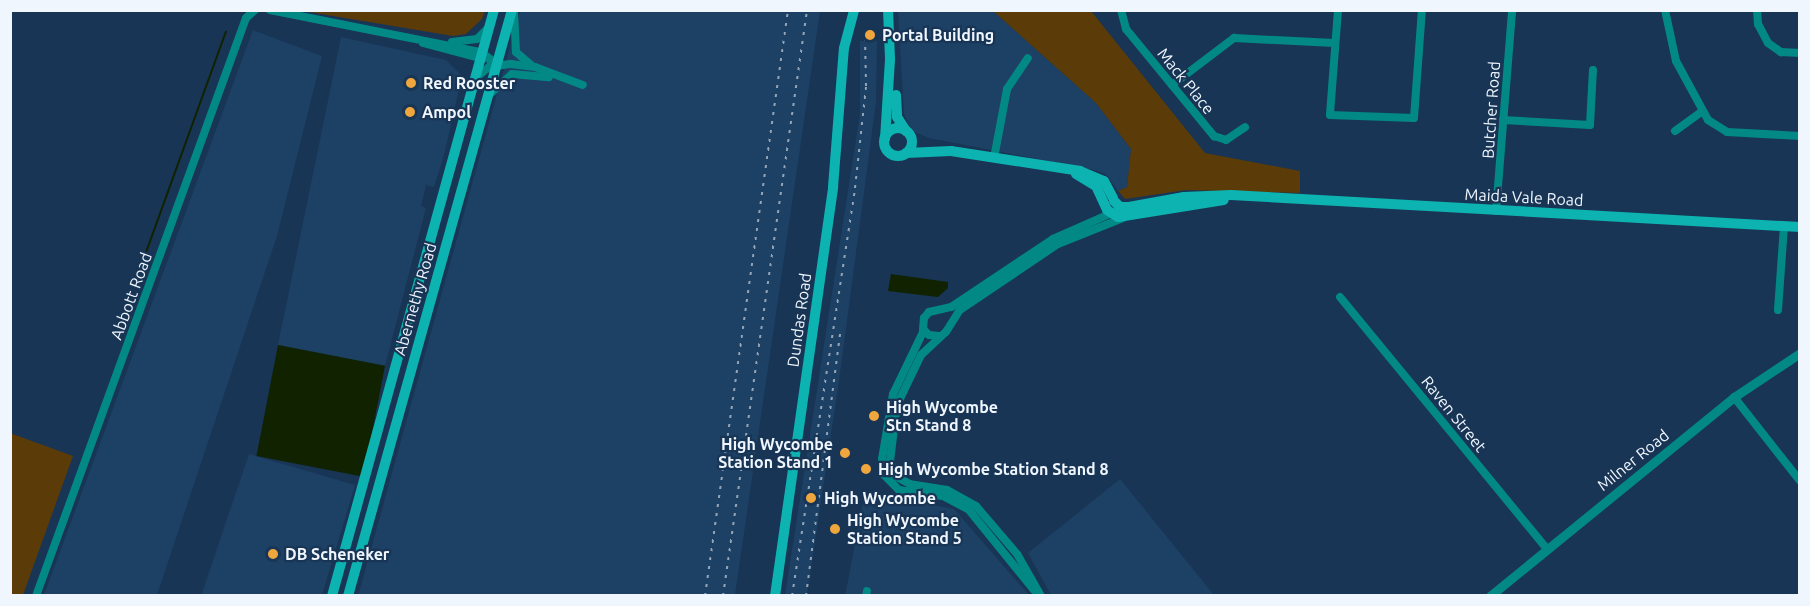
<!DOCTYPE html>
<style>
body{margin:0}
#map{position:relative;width:1810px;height:606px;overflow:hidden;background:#183555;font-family:Ubuntu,sans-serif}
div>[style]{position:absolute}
.built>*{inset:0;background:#1d4065}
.green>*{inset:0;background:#5b3b07}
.water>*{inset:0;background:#112201;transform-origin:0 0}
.stream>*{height:2px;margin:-1px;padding:0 1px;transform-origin:1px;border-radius:1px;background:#112201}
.minor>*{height:8px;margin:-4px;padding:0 4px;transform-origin:4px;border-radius:4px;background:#028986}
.tertiary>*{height:9px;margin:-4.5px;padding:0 4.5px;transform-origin:4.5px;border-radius:4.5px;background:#028986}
.secondary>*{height:10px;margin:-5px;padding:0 5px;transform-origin:5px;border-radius:5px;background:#0db3b0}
.secondary>.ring{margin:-5px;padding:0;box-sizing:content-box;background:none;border:10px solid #0db3b0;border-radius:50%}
.rail>*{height:2px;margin-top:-1px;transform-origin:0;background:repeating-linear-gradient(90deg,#94a5b7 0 3px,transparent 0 9px)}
.dots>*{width:16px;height:16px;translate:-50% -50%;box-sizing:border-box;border:3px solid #183555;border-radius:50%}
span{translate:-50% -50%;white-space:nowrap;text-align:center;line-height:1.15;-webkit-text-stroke:4.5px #183555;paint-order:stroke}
.poi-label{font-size:16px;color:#eff6fe;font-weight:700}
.left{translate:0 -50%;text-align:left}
.right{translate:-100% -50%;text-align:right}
.street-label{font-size:16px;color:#eff6fe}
.frame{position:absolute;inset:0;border:12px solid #eff6fe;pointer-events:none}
</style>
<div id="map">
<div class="built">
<i style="clip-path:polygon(520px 11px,820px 11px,735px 595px,358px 596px)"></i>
<i style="clip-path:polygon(898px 11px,993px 11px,1096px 103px,1131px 149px,1127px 187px,1118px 191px,1106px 174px,1094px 170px,929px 138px,912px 131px,904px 114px)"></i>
<i style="clip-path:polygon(253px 30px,322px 56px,277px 236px,157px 595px,44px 595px)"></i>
<i style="clip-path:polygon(341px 37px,446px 60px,462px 76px,444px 155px,434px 187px,426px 185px,421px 206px,426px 208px,385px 366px,278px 345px)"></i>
<i style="clip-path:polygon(860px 41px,877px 41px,876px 102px,839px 381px,807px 595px,785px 595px,860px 114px)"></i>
<i style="clip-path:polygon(249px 454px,355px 485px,322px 595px,201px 596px)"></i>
<i style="clip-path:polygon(1120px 479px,1214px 595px,1051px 595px,1028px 553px)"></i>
<i style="clip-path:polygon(865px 492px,954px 509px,1029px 595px,845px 596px)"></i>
</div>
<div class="green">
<i style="clip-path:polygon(303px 11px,485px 11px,482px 19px,466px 34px,453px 36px)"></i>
<i style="clip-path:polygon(993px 11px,1091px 11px,1205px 153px,1300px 171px,1300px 193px,1186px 190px,1125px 199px,1118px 191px,1127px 187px,1131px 149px,1096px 103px)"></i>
<i style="clip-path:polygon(10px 433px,73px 456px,23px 595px,11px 595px)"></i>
</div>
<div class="water">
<i style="clip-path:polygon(891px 274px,948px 282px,948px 288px,938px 297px,888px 291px)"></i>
<i style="left:278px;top:345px;width:109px;height:113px;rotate:11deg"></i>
</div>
<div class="stream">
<i style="left:136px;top:280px;width:264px;rotate:-70.1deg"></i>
</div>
<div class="minor">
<i style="left:270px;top:10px;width:215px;rotate:11.3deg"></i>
<i style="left:481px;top:52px;width:11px;rotate:38deg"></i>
<i style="left:490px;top:59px;width:12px;rotate:76deg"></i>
<i style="left:1121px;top:10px;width:20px;rotate:75deg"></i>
<i style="left:1126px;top:29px;width:139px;rotate:50.6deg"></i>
<i style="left:1214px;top:136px;width:13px;rotate:18deg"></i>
<i style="left:1226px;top:140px;width:23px;rotate:-34deg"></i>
<i style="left:1338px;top:10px;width:105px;rotate:94.4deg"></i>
<i style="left:1330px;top:115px;width:84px;rotate:2deg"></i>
<i style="left:1414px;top:118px;width:108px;rotate:-85.8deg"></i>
<i style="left:1665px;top:10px;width:52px;rotate:77.8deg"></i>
<i style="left:1676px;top:61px;width:67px;rotate:61.5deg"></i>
<i style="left:1708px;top:120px;width:22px;rotate:32deg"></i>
<i style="left:1727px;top:132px;width:73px;rotate:3.1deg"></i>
<i style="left:1757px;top:10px;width:14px;rotate:86deg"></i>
<i style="left:1758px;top:24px;width:21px;rotate:62deg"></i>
<i style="left:1768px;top:43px;width:16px;rotate:35deg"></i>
<i style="left:1781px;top:52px;width:19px;rotate:3deg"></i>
<i style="left:514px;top:12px;width:40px;rotate:87.1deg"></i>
<i style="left:516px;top:52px;width:20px;rotate:41deg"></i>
<i style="left:452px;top:42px;width:25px;rotate:-7deg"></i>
<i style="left:477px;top:39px;width:14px;rotate:-45deg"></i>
<i style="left:423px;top:43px;width:62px;rotate:14.9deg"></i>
<i style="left:477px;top:77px;width:16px;rotate:-40deg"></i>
<i style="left:489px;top:67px;width:22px;rotate:-8deg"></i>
<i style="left:511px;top:64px;width:24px;rotate:7deg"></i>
<i style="left:535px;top:67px;width:51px;rotate:20.6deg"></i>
<i style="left:1172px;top:85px;width:78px;rotate:-37.2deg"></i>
<i style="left:1234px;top:38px;width:100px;rotate:2.9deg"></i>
<i style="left:491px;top:93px;width:28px;rotate:-42deg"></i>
<i style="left:512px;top:74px;width:37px;rotate:5deg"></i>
<i style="left:1503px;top:120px;width:87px;rotate:3.3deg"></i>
<i style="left:1590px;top:125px;width:55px;rotate:-86.9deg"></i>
<i style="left:1675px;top:131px;width:32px;rotate:-36deg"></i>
<i style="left:994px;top:158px;width:70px;rotate:-79.3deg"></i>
<i style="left:1007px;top:89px;width:37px;rotate:-56deg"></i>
<i style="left:1496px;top:211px;width:202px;rotate:-85.4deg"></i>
<i style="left:1340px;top:297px;width:326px;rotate:50.6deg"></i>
<i style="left:1778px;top:310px;width:84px;rotate:-85.9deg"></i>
<i style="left:924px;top:330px;width:71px;rotate:115.8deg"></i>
<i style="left:893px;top:394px;width:66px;rotate:99.6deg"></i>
<i style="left:882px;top:459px;width:16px;rotate:83deg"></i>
<i style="left:884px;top:475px;width:21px;rotate:45deg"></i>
<i style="left:899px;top:490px;width:44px;rotate:7.8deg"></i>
<i style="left:943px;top:496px;width:30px;rotate:28deg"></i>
<i style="left:969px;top:510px;width:103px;rotate:50.9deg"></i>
<i style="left:939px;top:336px;width:10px;rotate:-174deg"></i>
<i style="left:929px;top:335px;width:8px;rotate:-135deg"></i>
<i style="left:923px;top:329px;width:11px;rotate:-85deg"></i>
<i style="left:924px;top:318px;width:8px;rotate:-50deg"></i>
<i style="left:929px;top:312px;width:23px;rotate:-13deg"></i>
<i style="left:951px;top:307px;width:123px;rotate:-33.7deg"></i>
<i style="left:1053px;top:239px;width:67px;rotate:-23.9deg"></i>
<i style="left:1734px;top:397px;width:107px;rotate:51.8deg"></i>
<i style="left:36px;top:596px;width:615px;rotate:-70.03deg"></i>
<i style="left:246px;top:18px;width:12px;rotate:-42deg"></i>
<i style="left:866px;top:596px;width:5px;rotate:-79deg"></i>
<i style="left:1041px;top:596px;width:48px;rotate:-119.7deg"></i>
<i style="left:1017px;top:554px;width:63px;rotate:-130.5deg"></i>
<i style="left:976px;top:506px;width:33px;rotate:-151deg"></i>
<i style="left:947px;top:490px;width:37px;rotate:-171deg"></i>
<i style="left:910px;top:484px;width:17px;rotate:-152deg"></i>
<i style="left:895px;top:476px;width:16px;rotate:-108deg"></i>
<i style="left:890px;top:461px;width:56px;rotate:-82.9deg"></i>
<i style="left:897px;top:405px;width:55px;rotate:-64.4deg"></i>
<i style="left:921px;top:355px;width:34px;rotate:-43deg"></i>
<i style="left:946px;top:332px;width:26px;rotate:-58deg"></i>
<i style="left:960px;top:310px;width:118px;rotate:-34deg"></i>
<i style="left:1058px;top:244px;width:70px;rotate:-21.8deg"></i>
</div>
<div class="tertiary">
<i style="left:1490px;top:596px;width:315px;rotate:-39.2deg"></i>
<i style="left:1734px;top:397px;width:79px;rotate:-33.7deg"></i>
</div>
<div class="secondary">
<i style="left:896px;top:95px;width:22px;rotate:87deg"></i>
<i style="left:897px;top:117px;width:17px;rotate:57deg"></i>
<i class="ring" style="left:884px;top:128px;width:18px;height:18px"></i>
<i style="left:885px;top:139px;width:80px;rotate:-86.4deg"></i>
<i style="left:890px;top:59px;width:49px;rotate:-92.3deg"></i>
<i style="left:906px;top:153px;width:45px;rotate:-2.5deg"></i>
<i style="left:951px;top:151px;width:131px;rotate:8.8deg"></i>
<i style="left:1080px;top:171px;width:26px;rotate:23deg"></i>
<i style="left:1104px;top:181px;width:19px;rotate:62deg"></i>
<i style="left:1076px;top:174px;width:23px;rotate:31deg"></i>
<i style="left:1096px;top:186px;width:26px;rotate:65deg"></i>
<i style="left:1107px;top:210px;width:13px;rotate:32deg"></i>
<i style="left:1118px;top:217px;width:107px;rotate:-9.1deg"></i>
<i style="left:1114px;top:201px;width:8px;rotate:45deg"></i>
<i style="left:1120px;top:207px;width:9px"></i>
<i style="left:1129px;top:207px;width:56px;rotate:-10.3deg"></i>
<i style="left:1184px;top:197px;width:47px;rotate:-2.4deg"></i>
<i style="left:1231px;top:195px;width:570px;rotate:3.22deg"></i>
<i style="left:332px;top:596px;width:608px;rotate:-74.55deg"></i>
<i style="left:348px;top:596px;width:609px;rotate:-74.37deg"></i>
<i style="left:775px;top:596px;width:413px;rotate:-81.9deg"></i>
<i style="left:833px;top:187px;width:139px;rotate:-85.5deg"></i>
<i style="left:844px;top:48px;width:39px;rotate:-75deg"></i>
</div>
<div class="rail">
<i style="left:705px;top:596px;width:592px;rotate:-81.94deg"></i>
<i style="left:723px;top:596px;width:592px;rotate:-81.84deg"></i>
<i style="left:792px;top:596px;width:413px;rotate:-81.2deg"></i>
<i style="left:855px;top:188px;width:103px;rotate:-83.8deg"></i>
<i style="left:866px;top:86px;width:47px;rotate:-91.2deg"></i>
<i style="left:806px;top:596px;width:270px;rotate:-82.6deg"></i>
</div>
<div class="dots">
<i style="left:870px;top:35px;background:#efa73d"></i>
<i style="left:411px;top:83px;background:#efa73d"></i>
<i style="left:410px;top:112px;background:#efa73d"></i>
<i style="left:874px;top:416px;background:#efa73d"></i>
<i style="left:845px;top:453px;background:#efa73d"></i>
<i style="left:866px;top:469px;background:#efa73d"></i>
<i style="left:811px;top:498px;background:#efa73d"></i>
<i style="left:835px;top:529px;background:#efa73d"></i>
<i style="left:273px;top:554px;background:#efa73d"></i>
</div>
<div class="poi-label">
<span class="left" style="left:882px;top:35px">Portal Building</span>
<span class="left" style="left:423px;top:83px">Red Rooster</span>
<span class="left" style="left:422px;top:112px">Ampol</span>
<span class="left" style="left:886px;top:416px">High Wycombe<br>Stn Stand 8</span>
<span class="right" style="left:833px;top:453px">High Wycombe<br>Station Stand 1</span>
<span class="left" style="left:878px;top:469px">High Wycombe Station Stand 8</span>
<span class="left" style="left:824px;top:498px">High Wycombe</span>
<span class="left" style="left:847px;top:529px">High Wycombe<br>Station Stand 5</span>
<span class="left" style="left:285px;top:554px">DB Scheneker</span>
</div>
<div class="street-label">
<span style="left:1186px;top:81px;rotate:51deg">Mack Place</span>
<span style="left:1491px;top:110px;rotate:-86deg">Butcher Road</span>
<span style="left:1524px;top:197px;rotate:3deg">Maida Vale Road</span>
<span style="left:131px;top:296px;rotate:-70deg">Abbott Road</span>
<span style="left:415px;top:299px;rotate:-74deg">Abernethy Road</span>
<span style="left:799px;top:320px;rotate:-82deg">Dundas Road</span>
<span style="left:1454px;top:414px;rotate:51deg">Raven Street</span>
<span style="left:1633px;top:460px;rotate:-39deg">Milner Road</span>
</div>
<div class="frame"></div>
</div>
